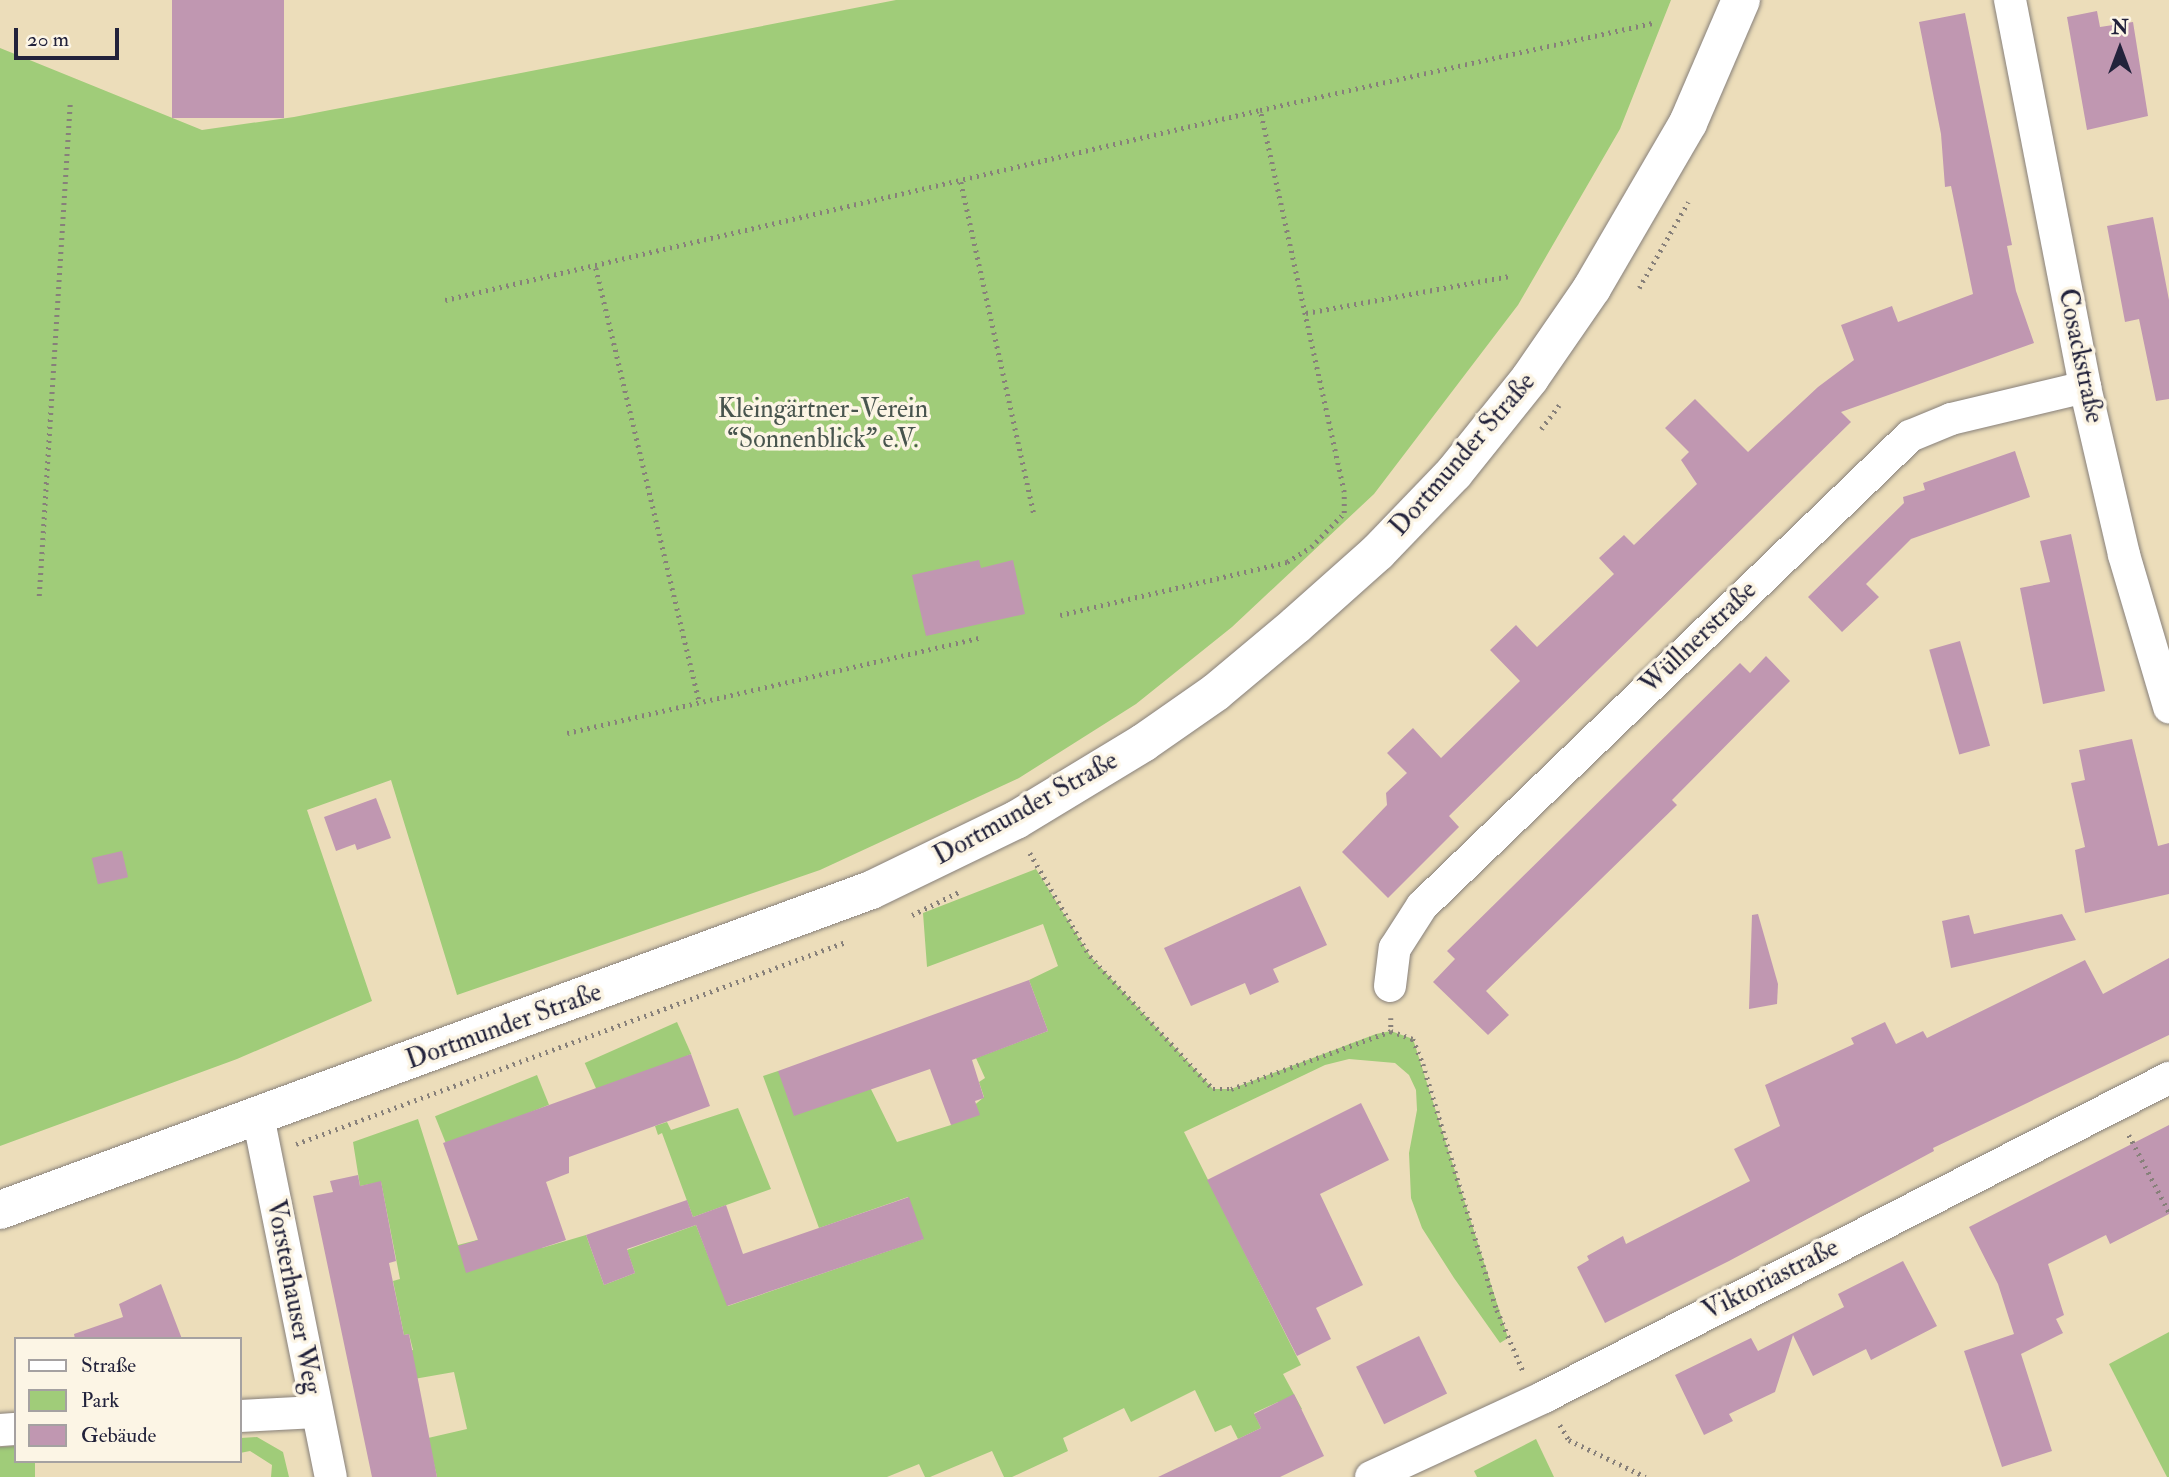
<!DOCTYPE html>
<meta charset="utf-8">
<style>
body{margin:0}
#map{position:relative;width:2169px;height:1477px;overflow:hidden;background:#ecddba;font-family:"IM FELL Double Pica",serif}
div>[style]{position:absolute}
.green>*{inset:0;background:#a0cc79;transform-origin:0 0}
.building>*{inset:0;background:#c097b1;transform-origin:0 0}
.path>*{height:4.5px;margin-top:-2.25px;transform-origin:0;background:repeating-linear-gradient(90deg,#87807a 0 2px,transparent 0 7px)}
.roads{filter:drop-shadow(0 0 2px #87807a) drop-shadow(0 0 2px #87807a)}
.minor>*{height:32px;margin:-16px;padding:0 16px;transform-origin:16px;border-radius:16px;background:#fff}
.secondary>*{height:38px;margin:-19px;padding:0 19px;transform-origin:19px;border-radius:19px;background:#fff}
span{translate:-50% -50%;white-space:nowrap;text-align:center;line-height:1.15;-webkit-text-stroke:7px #fcf5e5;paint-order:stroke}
.street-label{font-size:26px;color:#22223b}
.park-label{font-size:26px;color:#48554e}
.legend{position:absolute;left:14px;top:1337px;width:228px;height:126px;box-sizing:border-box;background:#fcf5e5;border:2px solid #a5a1a1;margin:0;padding:9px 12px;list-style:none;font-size:21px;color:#22223b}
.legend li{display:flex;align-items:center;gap:14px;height:35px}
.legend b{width:35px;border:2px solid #a5a1a1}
.north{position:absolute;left:2085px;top:14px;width:70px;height:70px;-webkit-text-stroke:5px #fcf5e5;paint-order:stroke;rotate:0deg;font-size:19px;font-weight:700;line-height:28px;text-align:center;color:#22223b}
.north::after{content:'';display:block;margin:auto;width:24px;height:32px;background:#22223b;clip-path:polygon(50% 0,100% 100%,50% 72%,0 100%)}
.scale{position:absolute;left:14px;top:28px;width:105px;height:32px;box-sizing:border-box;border:4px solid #22223b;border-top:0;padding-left:9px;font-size:21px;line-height:24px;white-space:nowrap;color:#22223b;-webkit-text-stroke:5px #fcf5e5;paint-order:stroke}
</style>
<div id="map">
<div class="green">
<i style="clip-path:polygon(896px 0,1671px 0,1620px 129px,1518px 305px,1374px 494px,1232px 627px,1136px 704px,1019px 778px,820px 870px,457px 995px,391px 780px,307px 810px,372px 1001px,237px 1059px,0 1146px,0 48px,202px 130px,294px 117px)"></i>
<i style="clip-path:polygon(1036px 869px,1090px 956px,1213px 1089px,1231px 1089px,1376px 1034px,1391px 1031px,1413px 1039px,1508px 1338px,1500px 1343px,1454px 1278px,1422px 1228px,1411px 1198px,1409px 1153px,1417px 1110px,1416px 1090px,1409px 1075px,1395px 1063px,1349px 1059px,1325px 1065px,1184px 1132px,1301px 1365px,1283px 1374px,1302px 1409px,1280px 1419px,1278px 1402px,1254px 1413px,1261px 1428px,1238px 1439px,1231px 1425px,1215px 1432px,1195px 1390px,1131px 1422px,1124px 1408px,1063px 1438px,1068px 1451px,1012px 1477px,1004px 1477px,992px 1451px,930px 1477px,925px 1477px,919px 1464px,887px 1477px,437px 1477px,428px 1438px,467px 1429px,454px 1372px,414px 1379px,408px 1351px,413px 1350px,409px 1334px,404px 1335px,393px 1281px,400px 1279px,381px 1182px,360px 1186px,353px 1142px,418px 1119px,458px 1245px,533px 1225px,542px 1248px,586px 1235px,604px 1285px,635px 1273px,627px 1250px,696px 1225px,728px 1306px,923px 1239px,908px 1197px,819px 1228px,763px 1076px,778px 1071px,864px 1075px,897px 1142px,951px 1125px,984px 1097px,979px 1082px,985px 1078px,976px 1058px,1048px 1031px,1029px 980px,1058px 966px,1043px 924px,927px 967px,923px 913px)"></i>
<i style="left:677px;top:1022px;width:35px;height:101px;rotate:66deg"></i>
<i style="left:537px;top:1075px;width:32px;height:110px;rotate:68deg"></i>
<i style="clip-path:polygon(738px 1108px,771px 1189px,693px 1217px,662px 1133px,658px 1135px,655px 1126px,667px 1122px,671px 1130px)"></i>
<i style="clip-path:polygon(2169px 1332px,2169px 1477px,2167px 1477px,2109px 1364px)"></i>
<i style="clip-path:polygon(257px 1437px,283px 1452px,289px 1477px,271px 1477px,272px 1465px,250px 1451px,240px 1453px,240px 1438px)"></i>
<i style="clip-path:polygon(1536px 1439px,1554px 1477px,1477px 1477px,1474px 1471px)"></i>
<i style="clip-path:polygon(16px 1446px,16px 1461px,35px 1461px,35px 1477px,0 1477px,0 1447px)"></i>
</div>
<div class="building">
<i style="left:172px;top:0;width:112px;height:118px"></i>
<i style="clip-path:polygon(2097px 11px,2100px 27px,2133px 22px,2148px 116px,2087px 130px,2067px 17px)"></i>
<i style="clip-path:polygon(1965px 13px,2012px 245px,2007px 246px,2016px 291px,2034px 343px,1841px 412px,1851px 422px,1449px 816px,1459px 827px,1388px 898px,1342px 852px,1387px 805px,1386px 793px,1407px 773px,1387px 753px,1413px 728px,1441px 758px,1520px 681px,1490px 650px,1516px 625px,1537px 647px,1614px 574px,1599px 558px,1624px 535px,1634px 545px,1697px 484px,1681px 460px,1689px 452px,1665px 428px,1695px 399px,1748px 452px,1818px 387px,1854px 360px,1841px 325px,1892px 306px,1898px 322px,1973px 294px,1951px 186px,1945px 187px,1941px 134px,1919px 22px)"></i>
<i style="clip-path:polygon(2153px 217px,2169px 300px,2169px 399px,2156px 401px,2139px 319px,2125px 322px,2107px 226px)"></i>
<i style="clip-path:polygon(2015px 451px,2030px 497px,1911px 539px,1866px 584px,1879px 597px,1842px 632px,1808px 597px,1904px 503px,1903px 497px,1925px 490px,1923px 483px)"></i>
<i style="clip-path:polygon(2071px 534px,2105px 691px,2043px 704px,2020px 588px,2050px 582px,2040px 541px)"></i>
<i style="clip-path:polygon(979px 560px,981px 568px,1013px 560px,1025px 614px,926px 636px,912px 575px)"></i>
<i style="left:1960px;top:641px;width:109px;height:32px;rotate:74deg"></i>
<i style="clip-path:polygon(1766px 656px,1790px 681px,1672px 800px,1677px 805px,1486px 991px,1509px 1015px,1488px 1035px,1433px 982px,1455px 959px,1447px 951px,1740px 663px,1750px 673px)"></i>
<i style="clip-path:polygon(2132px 739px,2158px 846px,2169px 843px,2169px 894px,2085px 913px,2075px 850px,2085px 847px,2071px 783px,2085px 780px,2079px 750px)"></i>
<i style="clip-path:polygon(376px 798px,391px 838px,357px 850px,355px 844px,336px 851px,324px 817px)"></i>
<i style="left:122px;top:851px;width:27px;height:31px;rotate:77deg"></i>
<i style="clip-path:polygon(1300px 886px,1327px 945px,1273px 969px,1279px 982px,1250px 995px,1245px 983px,1191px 1006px,1164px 948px)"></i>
<i style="clip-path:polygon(1758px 914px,1778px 984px,1777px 1004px,1749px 1009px,1752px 915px)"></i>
<i style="clip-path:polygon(2062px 914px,2076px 940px,1951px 968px,1942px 921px,1969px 915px,1974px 934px)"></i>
<i style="clip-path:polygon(2169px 958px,2169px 1035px,1933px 1148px,1934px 1151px,1729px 1261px,1605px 1323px,1577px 1267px,1589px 1260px,1587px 1256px,1623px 1236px,1626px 1244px,1750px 1181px,1734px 1149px,1780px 1126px,1765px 1085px,1854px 1044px,1851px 1038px,1885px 1022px,1896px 1044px,1923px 1031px,1927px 1038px,2085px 960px,2103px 994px)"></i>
<i style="clip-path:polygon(1029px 980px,1048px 1031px,972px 1060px,984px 1098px,975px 1101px,980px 1115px,951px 1125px,930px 1069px,794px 1116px,778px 1071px)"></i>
<i style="clip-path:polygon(691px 1054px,710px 1106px,569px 1157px,569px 1173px,546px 1182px,566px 1240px,466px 1273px,458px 1246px,478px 1240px,443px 1143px)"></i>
<i style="clip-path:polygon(1361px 1103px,1389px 1160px,1320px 1194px,1363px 1285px,1316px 1308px,1331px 1339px,1297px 1356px,1207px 1180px)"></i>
<i style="clip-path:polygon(2169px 1125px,2169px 1214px,2110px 1244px,2106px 1235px,2048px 1264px,2064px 1315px,2056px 1319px,2063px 1333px,2021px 1354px,2052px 1451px,2002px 1467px,1964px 1351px,2014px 1334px,1998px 1284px,1969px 1227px)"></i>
<i style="clip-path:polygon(358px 1175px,360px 1186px,381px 1181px,396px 1261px,389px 1263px,404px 1335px,409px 1334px,437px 1477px,372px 1477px,313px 1196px,333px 1192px,330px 1181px)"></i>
<i style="clip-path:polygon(909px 1197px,924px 1239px,727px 1306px,696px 1225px,627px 1249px,635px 1273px,604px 1285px,586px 1235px,687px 1200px,693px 1217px,726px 1205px,743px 1254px)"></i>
<i style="clip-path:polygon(1903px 1261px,1937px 1326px,1871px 1360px,1866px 1349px,1813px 1376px,1793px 1335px,1775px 1392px,1729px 1414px,1733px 1421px,1704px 1435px,1675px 1375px,1751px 1338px,1758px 1351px,1844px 1307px,1838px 1294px)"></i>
<i style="clip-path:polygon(161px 1284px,182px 1339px,75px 1339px,74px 1334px,123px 1317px,119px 1304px)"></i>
<i style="left:1419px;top:1336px;width:64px;height:70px;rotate:64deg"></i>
<i style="clip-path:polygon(1294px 1394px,1324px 1456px,1280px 1477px,1158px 1477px,1261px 1428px,1254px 1414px)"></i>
</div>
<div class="path">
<i style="left:961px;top:182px;width:340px;rotate:77.6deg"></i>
<i style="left:596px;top:268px;width:444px;rotate:76.6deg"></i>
<i style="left:1639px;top:288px;width:99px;rotate:-60.3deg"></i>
<i style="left:445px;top:300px;width:837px;rotate:-13.12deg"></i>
<i style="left:1306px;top:313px;width:207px;rotate:-10.3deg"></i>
<i style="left:1541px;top:429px;width:30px;rotate:-53deg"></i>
<i style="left:39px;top:596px;width:496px;rotate:-86.4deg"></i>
<i style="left:1060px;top:615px;width:233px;rotate:-13.1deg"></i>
<i style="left:1287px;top:562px;width:28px;rotate:-32deg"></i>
<i style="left:1311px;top:547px;width:47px;rotate:-45.9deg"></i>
<i style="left:1344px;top:513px;width:21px;rotate:-90deg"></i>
<i style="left:1344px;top:492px;width:391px;rotate:-102.4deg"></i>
<i style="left:1260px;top:110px;width:403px;rotate:-12.5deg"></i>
<i style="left:567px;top:733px;width:424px;rotate:-13deg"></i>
<i style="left:1030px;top:853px;width:119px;rotate:59.8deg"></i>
<i style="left:1090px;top:956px;width:181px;rotate:47.2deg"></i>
<i style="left:1213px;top:1089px;width:18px"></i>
<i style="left:1231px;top:1089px;width:170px;rotate:-19.9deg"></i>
<i style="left:912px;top:915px;width:55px;rotate:-26.1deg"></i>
<i style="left:1391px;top:1018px;width:13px;rotate:90deg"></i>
<i style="left:1391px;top:1031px;width:23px;rotate:20deg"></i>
<i style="left:1413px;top:1039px;width:27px;rotate:68deg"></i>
<i style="left:1423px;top:1064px;width:257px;rotate:73.3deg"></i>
<i style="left:1497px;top:1310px;width:66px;rotate:66.9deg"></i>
<i style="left:2129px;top:1135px;width:87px;rotate:62.5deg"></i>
<i style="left:296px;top:1144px;width:586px;rotate:-20.17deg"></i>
<i style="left:1560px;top:1425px;width:17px;rotate:59deg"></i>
<i style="left:1569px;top:1440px;width:85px;rotate:25.7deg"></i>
</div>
<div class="roads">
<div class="minor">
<i style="left:2010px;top:0;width:394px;rotate:79deg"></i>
<i style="left:2085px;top:387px;width:172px;rotate:76.9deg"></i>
<i style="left:2124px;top:555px;width:159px;rotate:73.5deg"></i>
<i style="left:1390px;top:986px;width:38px;rotate:-83deg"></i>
<i style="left:1395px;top:948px;width:50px;rotate:-57.3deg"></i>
<i style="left:1422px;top:906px;width:678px;rotate:-43.92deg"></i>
<i style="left:1910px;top:436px;width:44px;rotate:-22.5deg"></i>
<i style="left:1951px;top:419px;width:138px;rotate:-13.4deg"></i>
<i style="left:258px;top:1116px;width:368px;rotate:78.6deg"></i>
<i style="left:240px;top:1416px;width:76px;rotate:-3deg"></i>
<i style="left:0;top:1430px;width:16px;rotate:-4deg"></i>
<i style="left:1371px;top:1477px;width:191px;rotate:-24.8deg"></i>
<i style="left:1544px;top:1397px;width:702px;rotate:-27.04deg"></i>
</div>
<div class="secondary">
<i style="left:0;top:1210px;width:928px;rotate:-20.17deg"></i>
<i style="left:871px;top:890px;width:161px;rotate:-25.8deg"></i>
<i style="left:1016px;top:820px;width:149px;rotate:-31.2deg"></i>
<i style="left:1143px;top:743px;width:89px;rotate:-34.9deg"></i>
<i style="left:1216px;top:692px;width:104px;rotate:-39.9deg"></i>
<i style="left:1296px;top:625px;width:110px;rotate:-41.7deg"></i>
<i style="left:1378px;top:552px;width:110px;rotate:-46.1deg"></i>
<i style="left:1454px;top:473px;width:122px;rotate:-51.3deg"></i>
<i style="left:1530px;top:378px;width:109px;rotate:-55.4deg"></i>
<i style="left:1592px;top:288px;width:191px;rotate:-59.8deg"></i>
<i style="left:1688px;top:123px;width:134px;rotate:-66.7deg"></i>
</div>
</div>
<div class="street-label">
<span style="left:2080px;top:356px;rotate:78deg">Cosackstraße</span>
<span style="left:1463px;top:455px;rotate:-49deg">Dortmunder Straße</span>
<span style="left:1699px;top:638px;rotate:-44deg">Wüllnerstraße</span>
<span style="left:1026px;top:809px;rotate:-29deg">Dortmunder Straße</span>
<span style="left:504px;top:1027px;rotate:-20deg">Dortmunder Straße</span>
<span style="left:1771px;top:1280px;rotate:-27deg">Viktoriastraße</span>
<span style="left:293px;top:1297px;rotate:79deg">Vorsterhauser Weg</span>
</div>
<div class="park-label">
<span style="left:823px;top:425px">Kleingärtner-Verein<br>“Sonnenblick” e.V.</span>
</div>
<ul class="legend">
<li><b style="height:9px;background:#fff"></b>Straße</li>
<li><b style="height:19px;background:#a0cc79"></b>Park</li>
<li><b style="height:19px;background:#c097b1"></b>Gebäude</li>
</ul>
<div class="north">N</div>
<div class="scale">20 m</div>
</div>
